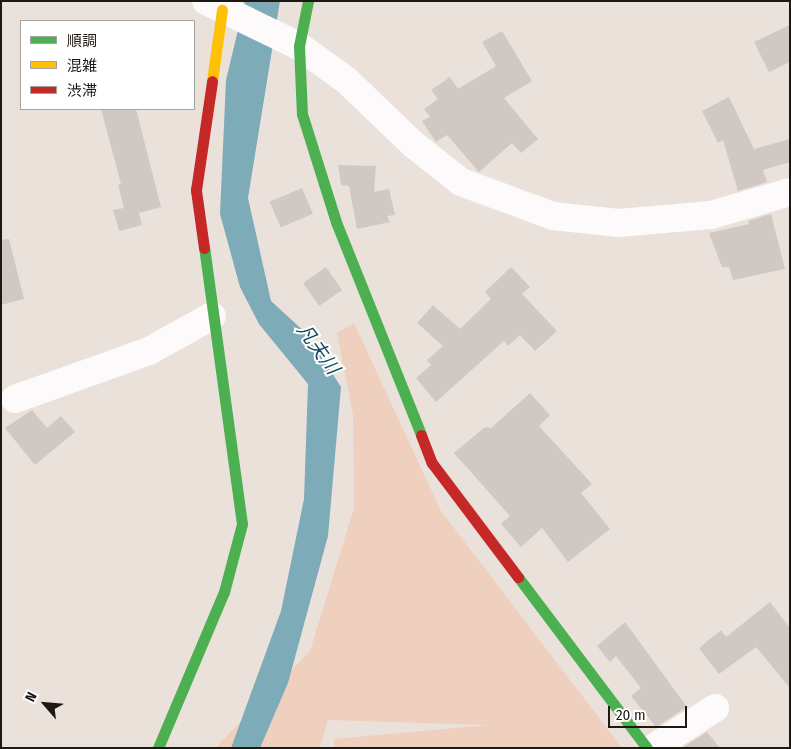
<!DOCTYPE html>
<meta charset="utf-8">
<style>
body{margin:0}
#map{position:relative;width:791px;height:749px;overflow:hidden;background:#ebe1db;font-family:"Fira Sans Condensed","Noto Sans JP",sans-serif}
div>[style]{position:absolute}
.green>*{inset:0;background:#efd0be}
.water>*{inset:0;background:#7eabb8}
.building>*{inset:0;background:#d0c8c3;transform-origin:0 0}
.street>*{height:28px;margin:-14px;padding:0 14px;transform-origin:14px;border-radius:14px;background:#fcfafa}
.fast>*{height:11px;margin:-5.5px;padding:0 5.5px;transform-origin:5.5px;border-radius:5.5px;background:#4caf50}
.slow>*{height:11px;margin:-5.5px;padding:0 5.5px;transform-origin:5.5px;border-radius:5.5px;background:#ffc107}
.jam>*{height:11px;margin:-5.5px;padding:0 5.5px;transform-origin:5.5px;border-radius:5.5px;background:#c62828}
span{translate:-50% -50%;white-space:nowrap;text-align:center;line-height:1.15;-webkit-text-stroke:4px #fff;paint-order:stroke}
.water-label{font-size:19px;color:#0e4b5b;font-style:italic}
.frame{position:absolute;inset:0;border:2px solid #1e1815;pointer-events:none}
.legend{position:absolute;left:20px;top:20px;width:175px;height:90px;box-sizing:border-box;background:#fff;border:1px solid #a5a3a1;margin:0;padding:6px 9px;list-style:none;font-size:15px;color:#1e1815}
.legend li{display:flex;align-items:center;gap:10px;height:25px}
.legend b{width:25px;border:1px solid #a5a3a1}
.north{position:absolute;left:20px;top:679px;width:50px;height:50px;-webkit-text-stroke:4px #fff;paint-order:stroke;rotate:297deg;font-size:14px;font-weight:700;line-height:20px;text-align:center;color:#1e1815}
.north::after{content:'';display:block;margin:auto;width:18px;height:22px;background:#1e1815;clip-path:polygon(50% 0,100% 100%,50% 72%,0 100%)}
.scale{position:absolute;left:608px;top:706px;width:79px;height:22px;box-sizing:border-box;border:2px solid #1e1815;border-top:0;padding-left:6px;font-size:15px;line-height:18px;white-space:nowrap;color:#1e1815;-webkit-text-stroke:4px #fff;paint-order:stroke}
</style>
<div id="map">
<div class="green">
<i style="clip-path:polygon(354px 323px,441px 511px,622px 748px,334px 748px,334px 739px,488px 725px,328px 720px,320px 748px,215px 748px,310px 651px,354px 508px,353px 415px,337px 333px)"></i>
</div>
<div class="water">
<i style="clip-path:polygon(245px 1px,280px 1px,248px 198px,271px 301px,307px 334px,341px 387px,328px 536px,288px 683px,260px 748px,231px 748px,281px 611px,304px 499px,308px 384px,259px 324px,240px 287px,220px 214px,226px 80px)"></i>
</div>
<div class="building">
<i style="clip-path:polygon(790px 25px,790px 62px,769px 72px,754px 42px)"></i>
<i style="clip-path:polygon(502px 31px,532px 81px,504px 98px,538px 139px,521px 153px,512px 143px,479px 172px,447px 135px,436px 142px,422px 121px,430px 117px,424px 109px,438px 99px,431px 90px,450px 77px,458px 89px,496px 66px,482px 42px)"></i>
<i style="clip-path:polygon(729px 97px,754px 149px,790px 139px,790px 162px,763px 170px,767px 182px,738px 191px,723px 140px,718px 143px,702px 111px)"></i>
<i style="clip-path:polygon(101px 109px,136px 109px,161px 207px,139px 213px,142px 225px,119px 231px,113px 210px,124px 208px,118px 185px,121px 184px)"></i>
<i style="clip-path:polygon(338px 165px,376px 166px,374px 192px,389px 189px,395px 215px,387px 216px,390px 222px,357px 229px,349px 186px,341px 185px)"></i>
<i style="left:302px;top:188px;width:28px;height:35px;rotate:67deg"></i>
<i style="clip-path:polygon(771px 214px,785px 269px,733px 280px,729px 267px,722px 267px,709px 233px,749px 224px,748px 221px)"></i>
<i style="clip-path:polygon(9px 239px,24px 299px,1px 305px,1px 240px)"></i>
<i style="left:326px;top:267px;width:28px;height:28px;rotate:55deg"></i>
<i style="clip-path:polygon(511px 267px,530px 287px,522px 294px,557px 331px,535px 351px,520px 335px,508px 346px,504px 341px,436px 402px,416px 378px,431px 365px,427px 360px,443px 346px,417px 323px,433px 305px,460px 329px,491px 299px,485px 292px)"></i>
<i style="clip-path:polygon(530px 393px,550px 415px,539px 426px,592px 484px,581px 493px,610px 529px,568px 562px,542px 528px,521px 547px,501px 524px,510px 516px,454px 453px,485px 427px,491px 428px)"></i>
<i style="clip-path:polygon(32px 410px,47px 428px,61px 416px,75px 432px,35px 465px,5px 428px)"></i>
<i style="clip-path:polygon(770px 602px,790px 628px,790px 688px,756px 647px,719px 674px,699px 648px,721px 630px,726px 637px)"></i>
<i style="clip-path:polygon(625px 622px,687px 707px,656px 727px,631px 696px,641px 688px,616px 656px,610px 662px,597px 646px)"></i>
<i style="clip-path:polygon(707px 732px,720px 748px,682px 748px)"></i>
</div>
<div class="street">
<i style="left:206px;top:1px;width:103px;rotate:25.8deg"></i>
<i style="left:299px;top:46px;width:58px;rotate:35.9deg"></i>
<i style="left:346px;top:80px;width:93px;rotate:43.7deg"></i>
<i style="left:413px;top:144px;width:61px;rotate:38.4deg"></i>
<i style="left:461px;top:182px;width:98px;rotate:20.3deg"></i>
<i style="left:553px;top:216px;width:66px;rotate:6.1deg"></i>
<i style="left:619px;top:223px;width:92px;rotate:-5deg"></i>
<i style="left:711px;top:215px;width:82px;rotate:-16.2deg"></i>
<i style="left:15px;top:399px;width:142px;rotate:-19.7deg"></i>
<i style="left:149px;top:351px;width:72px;rotate:-29.1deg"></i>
<i style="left:653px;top:748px;width:74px;rotate:-32.8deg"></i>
</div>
<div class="fast">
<i style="left:308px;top:1px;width:46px;rotate:101.3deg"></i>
<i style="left:299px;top:46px;width:68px;rotate:87.5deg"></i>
<i style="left:302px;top:114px;width:113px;rotate:72.5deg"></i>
<i style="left:336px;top:222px;width:229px;rotate:68.2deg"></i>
<i style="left:518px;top:577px;width:214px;rotate:53deg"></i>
<i style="left:158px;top:748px;width:169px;rotate:-67.1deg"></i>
<i style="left:224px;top:592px;width:70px;rotate:-75.2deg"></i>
<i style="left:242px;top:524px;width:279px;rotate:-97.8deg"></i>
</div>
<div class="slow">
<i style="left:212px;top:81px;width:72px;rotate:-82deg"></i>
</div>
<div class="jam">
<i style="left:204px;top:248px;width:59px;rotate:-97.9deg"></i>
<i style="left:196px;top:190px;width:110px;rotate:-81.6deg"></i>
<i style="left:421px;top:435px;width:30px;rotate:69deg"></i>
<i style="left:432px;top:463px;width:143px;rotate:53deg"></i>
</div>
<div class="water-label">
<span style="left:318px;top:349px;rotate:54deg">凡夫川</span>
</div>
<div class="frame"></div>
<ul class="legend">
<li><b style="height:6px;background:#4caf50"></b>順調</li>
<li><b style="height:6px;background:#ffc107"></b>混雑</li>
<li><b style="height:6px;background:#c62828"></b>渋滞</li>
</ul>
<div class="north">N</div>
<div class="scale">20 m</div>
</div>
